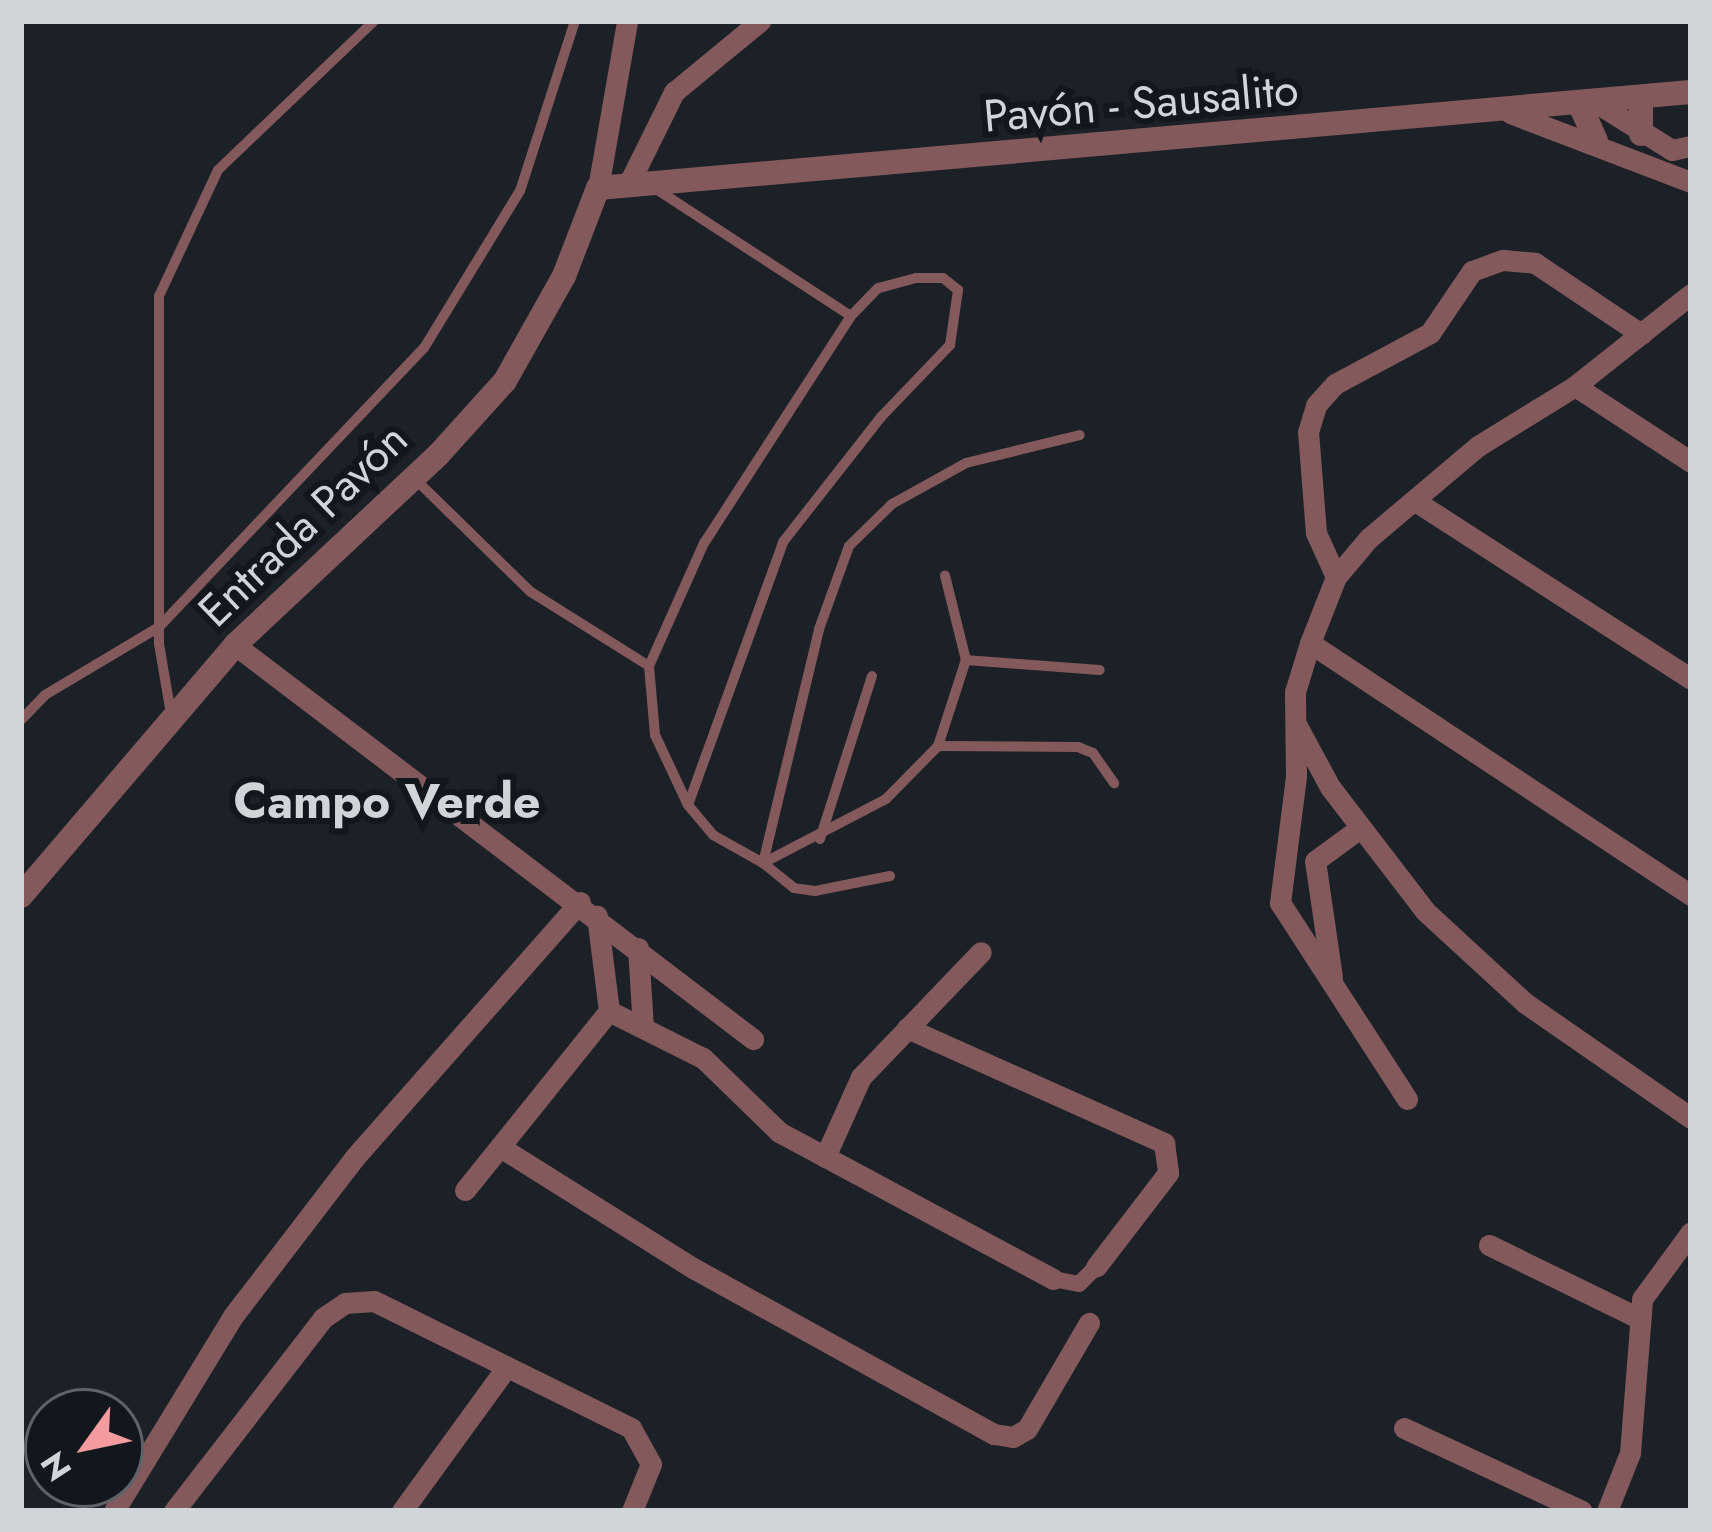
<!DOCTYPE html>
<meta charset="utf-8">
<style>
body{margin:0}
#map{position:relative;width:1712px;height:1532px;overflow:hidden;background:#1b2127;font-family:Jost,sans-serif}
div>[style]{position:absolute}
.service>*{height:10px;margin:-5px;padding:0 5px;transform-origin:5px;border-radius:5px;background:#84595b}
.pedestrian>*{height:16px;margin:-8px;padding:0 8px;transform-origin:8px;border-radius:8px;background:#84595b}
.minor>*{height:21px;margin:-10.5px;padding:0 10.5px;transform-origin:10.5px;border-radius:10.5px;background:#84595b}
.tertiary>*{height:24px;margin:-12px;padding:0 12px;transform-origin:12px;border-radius:12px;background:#84595b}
span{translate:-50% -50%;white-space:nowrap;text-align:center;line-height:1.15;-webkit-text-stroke:12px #12171e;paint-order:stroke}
.street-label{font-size:45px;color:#d1d5d9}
.neighbourhood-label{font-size:48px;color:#d1d5d9;font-weight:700}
.frame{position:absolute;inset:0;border:24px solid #d1d5d9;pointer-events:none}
.north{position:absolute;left:24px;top:1388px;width:120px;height:120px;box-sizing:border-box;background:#12171e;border:3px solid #5e6369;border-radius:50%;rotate:237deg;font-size:33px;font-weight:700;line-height:48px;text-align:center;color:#d1d5d9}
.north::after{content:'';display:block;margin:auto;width:42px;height:54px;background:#f49b9f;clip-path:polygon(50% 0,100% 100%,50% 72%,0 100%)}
</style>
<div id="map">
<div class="service">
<i style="left:653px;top:187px;width:236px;rotate:33.1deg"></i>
<i style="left:851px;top:316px;width:270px;rotate:122.9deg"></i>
<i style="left:704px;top:543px;width:135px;rotate:114.1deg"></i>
<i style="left:649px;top:666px;width:69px;rotate:85deg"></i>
<i style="left:655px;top:735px;width:77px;rotate:64.8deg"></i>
<i style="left:688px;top:805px;width:39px;rotate:50deg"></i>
<i style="left:713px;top:835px;width:57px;rotate:29.2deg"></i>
<i style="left:763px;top:863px;width:139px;rotate:-27.5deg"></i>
<i style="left:886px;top:799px;width:74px;rotate:-45.5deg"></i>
<i style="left:938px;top:746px;width:90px;rotate:-72deg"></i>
<i style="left:966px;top:660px;width:87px;rotate:-104deg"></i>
<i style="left:414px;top:478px;width:163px;rotate:44.3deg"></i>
<i style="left:531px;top:592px;width:139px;rotate:32.1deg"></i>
<i style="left:966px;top:660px;width:134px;rotate:4.3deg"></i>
<i style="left:171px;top:714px;width:71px;rotate:-99.7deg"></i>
<i style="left:159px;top:644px;width:348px;rotate:-90deg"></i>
<i style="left:159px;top:296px;width:139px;rotate:-64.9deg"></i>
<i style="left:218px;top:170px;width:216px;rotate:-43.7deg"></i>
<i style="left:21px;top:720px;width:35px;rotate:-46deg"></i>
<i style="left:45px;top:695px;width:133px;rotate:-30.8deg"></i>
<i style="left:159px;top:627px;width:385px;rotate:-46.5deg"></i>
<i style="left:424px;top:348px;width:184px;rotate:-58.6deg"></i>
<i style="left:520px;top:191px;width:179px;rotate:-72.1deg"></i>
<i style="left:938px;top:746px;width:140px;rotate:0.4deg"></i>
<i style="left:1078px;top:747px;width:16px;rotate:22deg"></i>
<i style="left:1093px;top:753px;width:37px;rotate:55deg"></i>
<i style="left:688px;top:805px;width:280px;rotate:-70.1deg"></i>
<i style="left:783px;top:542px;width:159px;rotate:-51.9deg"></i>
<i style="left:881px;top:417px;width:100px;rotate:-46.2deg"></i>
<i style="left:950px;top:345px;width:56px;rotate:-81.7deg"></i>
<i style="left:958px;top:290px;width:19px;rotate:-141deg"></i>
<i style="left:943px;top:278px;width:27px;rotate:180deg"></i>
<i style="left:916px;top:278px;width:39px;rotate:165deg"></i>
<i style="left:878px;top:288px;width:39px;rotate:134deg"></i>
<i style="left:820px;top:839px;width:171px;rotate:-72.3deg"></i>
<i style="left:890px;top:876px;width:76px;rotate:168.7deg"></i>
<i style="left:815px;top:891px;width:21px;rotate:-172deg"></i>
<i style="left:794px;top:888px;width:40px;rotate:-141deg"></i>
<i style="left:763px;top:863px;width:241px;rotate:-76.5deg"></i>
<i style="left:819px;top:629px;width:88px;rotate:-70.1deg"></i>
<i style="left:849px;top:546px;width:60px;rotate:-44.3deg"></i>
<i style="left:892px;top:504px;width:85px;rotate:-29deg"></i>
<i style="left:966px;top:463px;width:117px;rotate:-13.8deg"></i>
</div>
<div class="pedestrian">
<i style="left:1053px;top:1279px;width:26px;rotate:11deg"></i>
<i style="left:1079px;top:1284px;width:24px;rotate:-45deg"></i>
</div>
<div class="minor">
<i style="left:1600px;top:105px;width:85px;rotate:32deg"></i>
<i style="left:1672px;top:150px;width:19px;rotate:-12deg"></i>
<i style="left:1510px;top:113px;width:194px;rotate:20.9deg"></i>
<i style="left:629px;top:183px;width:102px;rotate:-63.7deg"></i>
<i style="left:674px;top:92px;width:112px;rotate:-39.5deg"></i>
<i style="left:598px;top:188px;width:169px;rotate:-80.1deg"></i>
<i style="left:1575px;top:386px;width:139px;rotate:33.2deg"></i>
<i style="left:1415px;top:501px;width:328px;rotate:32.8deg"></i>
<i style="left:1336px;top:577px;width:48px;rotate:-114.4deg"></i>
<i style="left:1316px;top:533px;width:101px;rotate:-94.5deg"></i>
<i style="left:1308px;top:432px;width:28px;rotate:-73deg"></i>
<i style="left:1316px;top:405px;width:28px;rotate:-48deg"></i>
<i style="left:1335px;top:384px;width:108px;rotate:-28.2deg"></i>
<i style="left:1430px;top:333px;width:75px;rotate:-55.9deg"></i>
<i style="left:1472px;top:271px;width:33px;rotate:-20deg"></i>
<i style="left:1503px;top:260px;width:32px;rotate:5deg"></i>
<i style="left:1535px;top:263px;width:128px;rotate:33.8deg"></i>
<i style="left:1310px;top:643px;width:457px;rotate:33.5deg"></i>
<i style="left:235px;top:645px;width:651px;rotate:37.26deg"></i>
<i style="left:1297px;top:726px;width:69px;rotate:61.6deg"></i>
<i style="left:1330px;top:787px;width:156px;rotate:52.5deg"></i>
<i style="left:1425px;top:911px;width:136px;rotate:42.6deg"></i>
<i style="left:1525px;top:1003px;width:202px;rotate:34.7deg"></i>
<i style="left:638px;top:948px;width:80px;rotate:86.4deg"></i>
<i style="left:1332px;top:977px;width:117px;rotate:-98.3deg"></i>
<i style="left:1315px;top:861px;width:56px;rotate:-36.3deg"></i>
<i style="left:609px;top:1011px;width:105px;rotate:26.6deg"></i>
<i style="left:703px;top:1058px;width:106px;rotate:44.2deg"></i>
<i style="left:779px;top:1132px;width:311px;rotate:28.2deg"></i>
<i style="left:907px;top:1028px;width:282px;rotate:24.1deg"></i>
<i style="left:1164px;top:1143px;width:30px;rotate:82deg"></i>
<i style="left:1168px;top:1173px;width:118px;rotate:127.5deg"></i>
<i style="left:1407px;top:1099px;width:234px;rotate:-122.9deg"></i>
<i style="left:1280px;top:903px;width:128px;rotate:-82.8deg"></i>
<i style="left:1296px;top:776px;width:84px;rotate:-90.7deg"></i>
<i style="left:1295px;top:692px;width:51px;rotate:-73deg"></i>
<i style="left:1310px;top:643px;width:71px;rotate:-68.5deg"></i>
<i style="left:1336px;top:577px;width:51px;rotate:-49.8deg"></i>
<i style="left:1369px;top:538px;width:143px;rotate:-40.2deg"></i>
<i style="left:1478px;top:446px;width:114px;rotate:-31.7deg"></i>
<i style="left:1575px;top:386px;width:148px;rotate:-38.4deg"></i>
<i style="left:500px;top:1147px;width:228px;rotate:32.1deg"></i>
<i style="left:693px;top:1268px;width:344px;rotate:28.9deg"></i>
<i style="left:994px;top:1434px;width:19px;rotate:9deg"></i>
<i style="left:1013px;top:1437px;width:16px;rotate:-30deg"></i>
<i style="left:1027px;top:1429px;width:123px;rotate:-59.7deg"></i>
<i style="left:825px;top:1157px;width:88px;rotate:-65.8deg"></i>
<i style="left:861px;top:1077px;width:173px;rotate:-46.2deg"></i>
<i style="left:465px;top:1190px;width:230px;rotate:-51.2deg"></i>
<i style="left:609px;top:1011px;width:96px;rotate:-97.2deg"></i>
<i style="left:1489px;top:1245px;width:167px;rotate:26deg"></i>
<i style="left:1404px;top:1428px;width:196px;rotate:25deg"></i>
<i style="left:114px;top:1511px;width:228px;rotate:-58.6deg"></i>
<i style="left:233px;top:1316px;width:200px;rotate:-52.5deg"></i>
<i style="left:355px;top:1157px;width:340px;rotate:-48.6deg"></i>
<i style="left:174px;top:1511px;width:244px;rotate:-52.3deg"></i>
<i style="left:323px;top:1318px;width:27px;rotate:-34deg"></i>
<i style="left:345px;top:1303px;width:29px;rotate:-4deg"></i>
<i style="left:374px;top:1301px;width:287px;rotate:26.3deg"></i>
<i style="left:631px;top:1428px;width:41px;rotate:60.9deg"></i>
<i style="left:651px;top:1464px;width:51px;rotate:112deg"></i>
<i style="left:402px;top:1511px;width:175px;rotate:-54deg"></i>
<i style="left:1607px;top:1511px;width:62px;rotate:-68.4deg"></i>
<i style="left:1630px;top:1453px;width:154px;rotate:-85.5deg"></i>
<i style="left:1642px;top:1299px;width:83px;rotate:-53.8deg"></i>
</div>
<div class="tertiary">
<i style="left:1641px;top:98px;width:36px;rotate:90deg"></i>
<i style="left:1581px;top:107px;width:37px;rotate:66deg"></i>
<i style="left:21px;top:896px;width:330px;rotate:-49.5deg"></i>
<i style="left:235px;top:645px;width:279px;rotate:-43.1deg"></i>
<i style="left:439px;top:454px;width:98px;rotate:-47.9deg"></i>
<i style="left:505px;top:381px;width:120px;rotate:-60.7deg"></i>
<i style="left:564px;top:276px;width:94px;rotate:-68.9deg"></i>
<i style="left:598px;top:188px;width:1097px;rotate:-5.02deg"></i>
</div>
<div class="street-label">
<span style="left:1141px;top:103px;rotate:-5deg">Pavón - Sausalito</span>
<span style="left:303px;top:525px;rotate:-44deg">Entrada Pavón</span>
</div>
<div class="neighbourhood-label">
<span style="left:387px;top:802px">Campo Verde</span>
</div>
<div class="frame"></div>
<div class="north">N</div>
</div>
